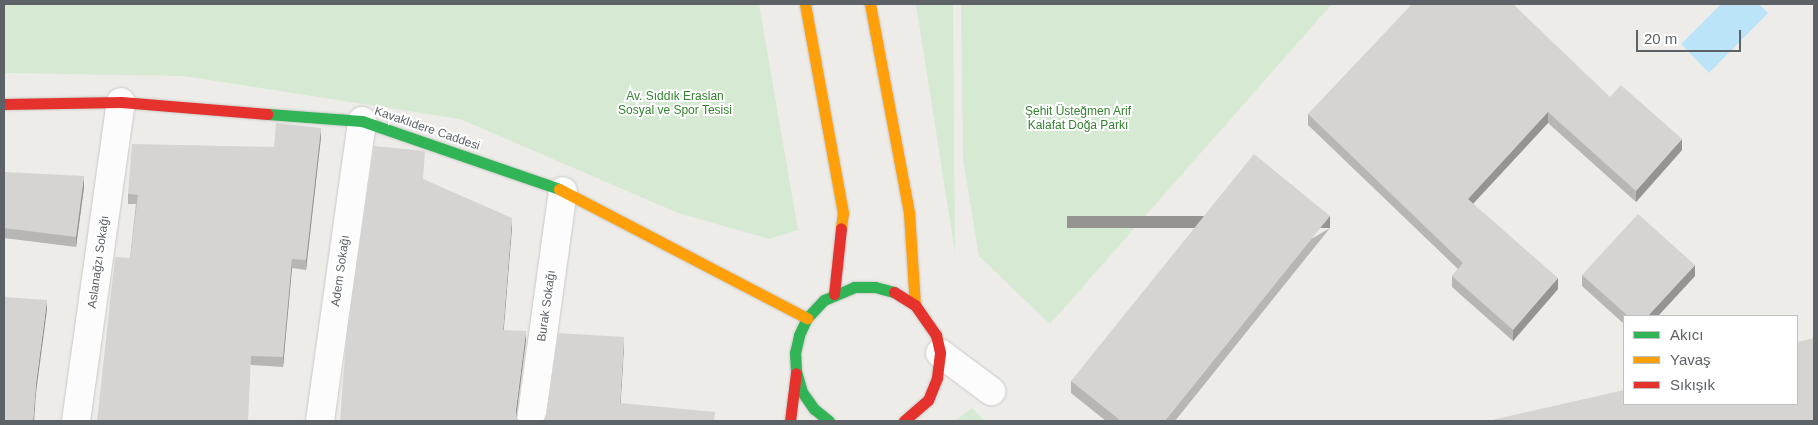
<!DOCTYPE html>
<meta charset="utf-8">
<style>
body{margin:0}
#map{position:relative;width:1818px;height:425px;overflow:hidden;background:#edece8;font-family:Helvetica,sans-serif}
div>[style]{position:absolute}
.green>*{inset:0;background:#d6ead3}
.water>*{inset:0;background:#bce4f8}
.roads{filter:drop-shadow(0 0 1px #c9c9c9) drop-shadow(0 0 1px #c9c9c9)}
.street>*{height:28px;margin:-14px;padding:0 14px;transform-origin:14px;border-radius:14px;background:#fcfcfc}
.fast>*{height:11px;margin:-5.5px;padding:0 5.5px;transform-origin:5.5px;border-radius:5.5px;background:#30b455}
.slow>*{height:11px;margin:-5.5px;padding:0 5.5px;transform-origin:5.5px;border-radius:5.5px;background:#ff9f0a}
.jam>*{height:11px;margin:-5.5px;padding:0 5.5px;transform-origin:5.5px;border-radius:5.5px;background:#e5322d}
.wall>*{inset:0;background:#b7b6b5}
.shaded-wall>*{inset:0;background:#959493;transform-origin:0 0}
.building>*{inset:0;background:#d5d4d2}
span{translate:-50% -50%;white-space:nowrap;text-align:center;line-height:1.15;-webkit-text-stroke:4px #fff;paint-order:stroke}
.park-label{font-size:12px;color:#338330}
.street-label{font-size:12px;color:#5d6267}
.frame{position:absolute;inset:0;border:5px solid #5d6267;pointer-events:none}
.legend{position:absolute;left:1623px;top:315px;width:175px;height:90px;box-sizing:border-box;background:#fff;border:1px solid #bec0c2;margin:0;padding:6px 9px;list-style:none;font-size:15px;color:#5d6267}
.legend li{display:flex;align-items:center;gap:10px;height:25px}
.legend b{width:25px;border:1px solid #bec0c2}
.scale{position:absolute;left:1636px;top:30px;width:105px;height:22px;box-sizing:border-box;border:2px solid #5d6267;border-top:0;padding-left:6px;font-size:15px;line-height:18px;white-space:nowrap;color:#5d6267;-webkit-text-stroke:4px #fff;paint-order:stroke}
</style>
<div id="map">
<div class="green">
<i style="clip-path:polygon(4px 4px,759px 4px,798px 230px,769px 239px,678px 213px,460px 119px,183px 76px,4px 73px)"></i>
<i style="clip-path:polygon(916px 4px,953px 4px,955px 253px)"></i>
<i style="clip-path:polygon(961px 4px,1332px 4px,1050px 324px,979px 256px,963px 159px)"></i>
<i style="clip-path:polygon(972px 408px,984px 421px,955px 421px)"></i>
</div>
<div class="water">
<i style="clip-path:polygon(1721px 4px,1759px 4px,1768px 13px,1709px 73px,1681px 44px)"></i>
</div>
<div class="roads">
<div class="street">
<i style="left:940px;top:353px;width:64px;rotate:36.7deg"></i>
<i style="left:76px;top:421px;width:322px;rotate:-82deg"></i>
<i style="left:320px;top:421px;width:303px;rotate:-82deg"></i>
<i style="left:531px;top:421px;width:232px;rotate:-82.1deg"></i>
</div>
<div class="fast">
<i style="left:268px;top:114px;width:94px;rotate:4.3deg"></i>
<i style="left:362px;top:121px;width:208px;rotate:19deg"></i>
<i style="left:829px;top:421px;width:19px;rotate:-141deg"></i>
<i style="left:814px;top:409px;width:21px;rotate:-125deg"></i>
<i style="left:802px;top:392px;width:22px;rotate:-106deg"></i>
<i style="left:796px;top:371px;width:18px;rotate:-93deg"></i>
<i style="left:795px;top:353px;width:18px;rotate:-77deg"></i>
<i style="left:799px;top:335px;width:19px;rotate:-65deg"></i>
<i style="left:807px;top:318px;width:25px;rotate:-47deg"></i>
<i style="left:824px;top:300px;width:33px;rotate:-23deg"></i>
<i style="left:854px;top:287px;width:21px"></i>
<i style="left:875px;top:287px;width:20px;rotate:15deg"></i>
</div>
<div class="slow">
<i style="left:805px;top:4px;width:212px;rotate:79.7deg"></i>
<i style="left:843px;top:213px;width:15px;rotate:98deg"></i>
<i style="left:870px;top:4px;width:213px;rotate:79.4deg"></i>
<i style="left:909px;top:213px;width:92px;rotate:86.3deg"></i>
<i style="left:559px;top:189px;width:280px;rotate:27.5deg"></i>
</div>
<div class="jam">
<i style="left:4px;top:104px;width:117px;rotate:-1deg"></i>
<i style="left:121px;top:102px;width:147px;rotate:4.7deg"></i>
<i style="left:894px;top:292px;width:25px;rotate:32deg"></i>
<i style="left:915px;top:305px;width:37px;rotate:55deg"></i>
<i style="left:936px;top:335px;width:18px;rotate:77deg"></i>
<i style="left:940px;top:353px;width:25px;rotate:97deg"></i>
<i style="left:937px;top:378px;width:24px;rotate:112deg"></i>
<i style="left:928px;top:400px;width:32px;rotate:139deg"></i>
<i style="left:834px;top:294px;width:66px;rotate:-83.9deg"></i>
<i style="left:790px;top:421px;width:48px;rotate:-82.9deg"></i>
</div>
</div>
<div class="wall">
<i style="clip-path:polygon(1610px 97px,1682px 150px,1636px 202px,1548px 123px,1473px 204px,1558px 289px,1513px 341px,1452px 287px,1452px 276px,1458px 269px,1308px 125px,1308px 114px)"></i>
<i style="clip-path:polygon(321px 137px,306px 270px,292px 268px,283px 367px,251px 365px,130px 258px,136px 204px,128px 204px,128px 194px)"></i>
<i style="clip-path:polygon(4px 172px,84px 187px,76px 247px,4px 238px)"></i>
<i style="clip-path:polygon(1330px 228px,1175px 421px,1106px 421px,1071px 393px,1071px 381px)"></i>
<i style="clip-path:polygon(1582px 275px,1695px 276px,1658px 316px,1624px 316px,1624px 324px,1582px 286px)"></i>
</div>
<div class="shaded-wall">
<i style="clip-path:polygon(1548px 112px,1548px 123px,1468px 209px,1468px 199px)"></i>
<i style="clip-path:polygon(321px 128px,321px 137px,306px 270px,306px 260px)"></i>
<i style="clip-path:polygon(1682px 139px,1682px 150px,1636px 202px,1636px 191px)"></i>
<i style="clip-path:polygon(84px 176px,84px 187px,76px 247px,76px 237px)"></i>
<i style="left:1330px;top:216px;width:12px;height:263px;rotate:90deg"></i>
<i style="clip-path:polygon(512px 218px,512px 228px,503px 339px,503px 330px)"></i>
<i style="clip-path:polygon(292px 259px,292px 268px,283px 367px,283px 357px)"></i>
<i style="clip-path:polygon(1695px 265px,1695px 276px,1658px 316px,1648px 316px)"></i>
<i style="clip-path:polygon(1558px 278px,1558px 289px,1513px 341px,1513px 330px)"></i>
<i style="clip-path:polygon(47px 300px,47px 310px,36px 393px,34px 421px,33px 421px,36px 383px)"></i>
<i style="clip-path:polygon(526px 331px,526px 341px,516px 419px,516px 409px)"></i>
<i style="clip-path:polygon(624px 337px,624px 347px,620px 413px,620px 403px)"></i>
</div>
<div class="building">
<i style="clip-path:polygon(1412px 4px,1513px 4px,1610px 97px,1621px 85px,1682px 139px,1636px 191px,1548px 112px,1468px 199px,1558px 278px,1513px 330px,1452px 276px,1463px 263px,1308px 114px)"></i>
<i style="clip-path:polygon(276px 123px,321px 128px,306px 260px,292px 259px,283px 357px,251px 356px,248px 421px,97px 421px,115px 257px,130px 258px,138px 195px,128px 194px,132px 144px,274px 147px)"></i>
<i style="clip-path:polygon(374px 146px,425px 151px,423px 179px,512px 218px,503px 330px,526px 331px,516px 409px,516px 417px,520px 421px,340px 421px,347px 329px)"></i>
<i style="clip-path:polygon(1254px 154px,1330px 216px,1165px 421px,1121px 421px,1071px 381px)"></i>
<i style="clip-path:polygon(4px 172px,84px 176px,76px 237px,4px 228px)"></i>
<i style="clip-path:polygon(1638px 214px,1695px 265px,1648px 316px,1628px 316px,1582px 275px)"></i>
<i style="clip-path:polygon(4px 297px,47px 300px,36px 383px,33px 421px,4px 421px)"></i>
<i style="clip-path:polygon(558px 333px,624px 337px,620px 403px,715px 412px,714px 421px,543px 421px,546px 414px)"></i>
<i style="clip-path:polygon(1814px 338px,1814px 421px,1488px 421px,1624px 390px,1624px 404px,1797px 404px,1797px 342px)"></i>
</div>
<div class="park-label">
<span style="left:675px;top:104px">Av. Sıddık Eraslan<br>Sosyal ve Spor Tesisi</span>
<span style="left:1078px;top:119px">Şehit Üsteğmen Arif<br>Kalafat Doğa Parkı</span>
</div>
<div class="street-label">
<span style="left:427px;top:129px;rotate:19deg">Kavaklıdere Caddesi</span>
<span style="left:99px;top:262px;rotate:-82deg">Aslanağzı Sokağı</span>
<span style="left:341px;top:271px;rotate:-82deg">Adem Sokağı</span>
<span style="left:547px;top:306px;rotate:-82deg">Burak Sokağı</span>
</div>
<div class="frame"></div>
<ul class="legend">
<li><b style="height:6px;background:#30b455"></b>Akıcı</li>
<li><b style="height:6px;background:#ff9f0a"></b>Yavaş</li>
<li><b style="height:6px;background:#e5322d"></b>Sıkışık</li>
</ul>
<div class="scale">20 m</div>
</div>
